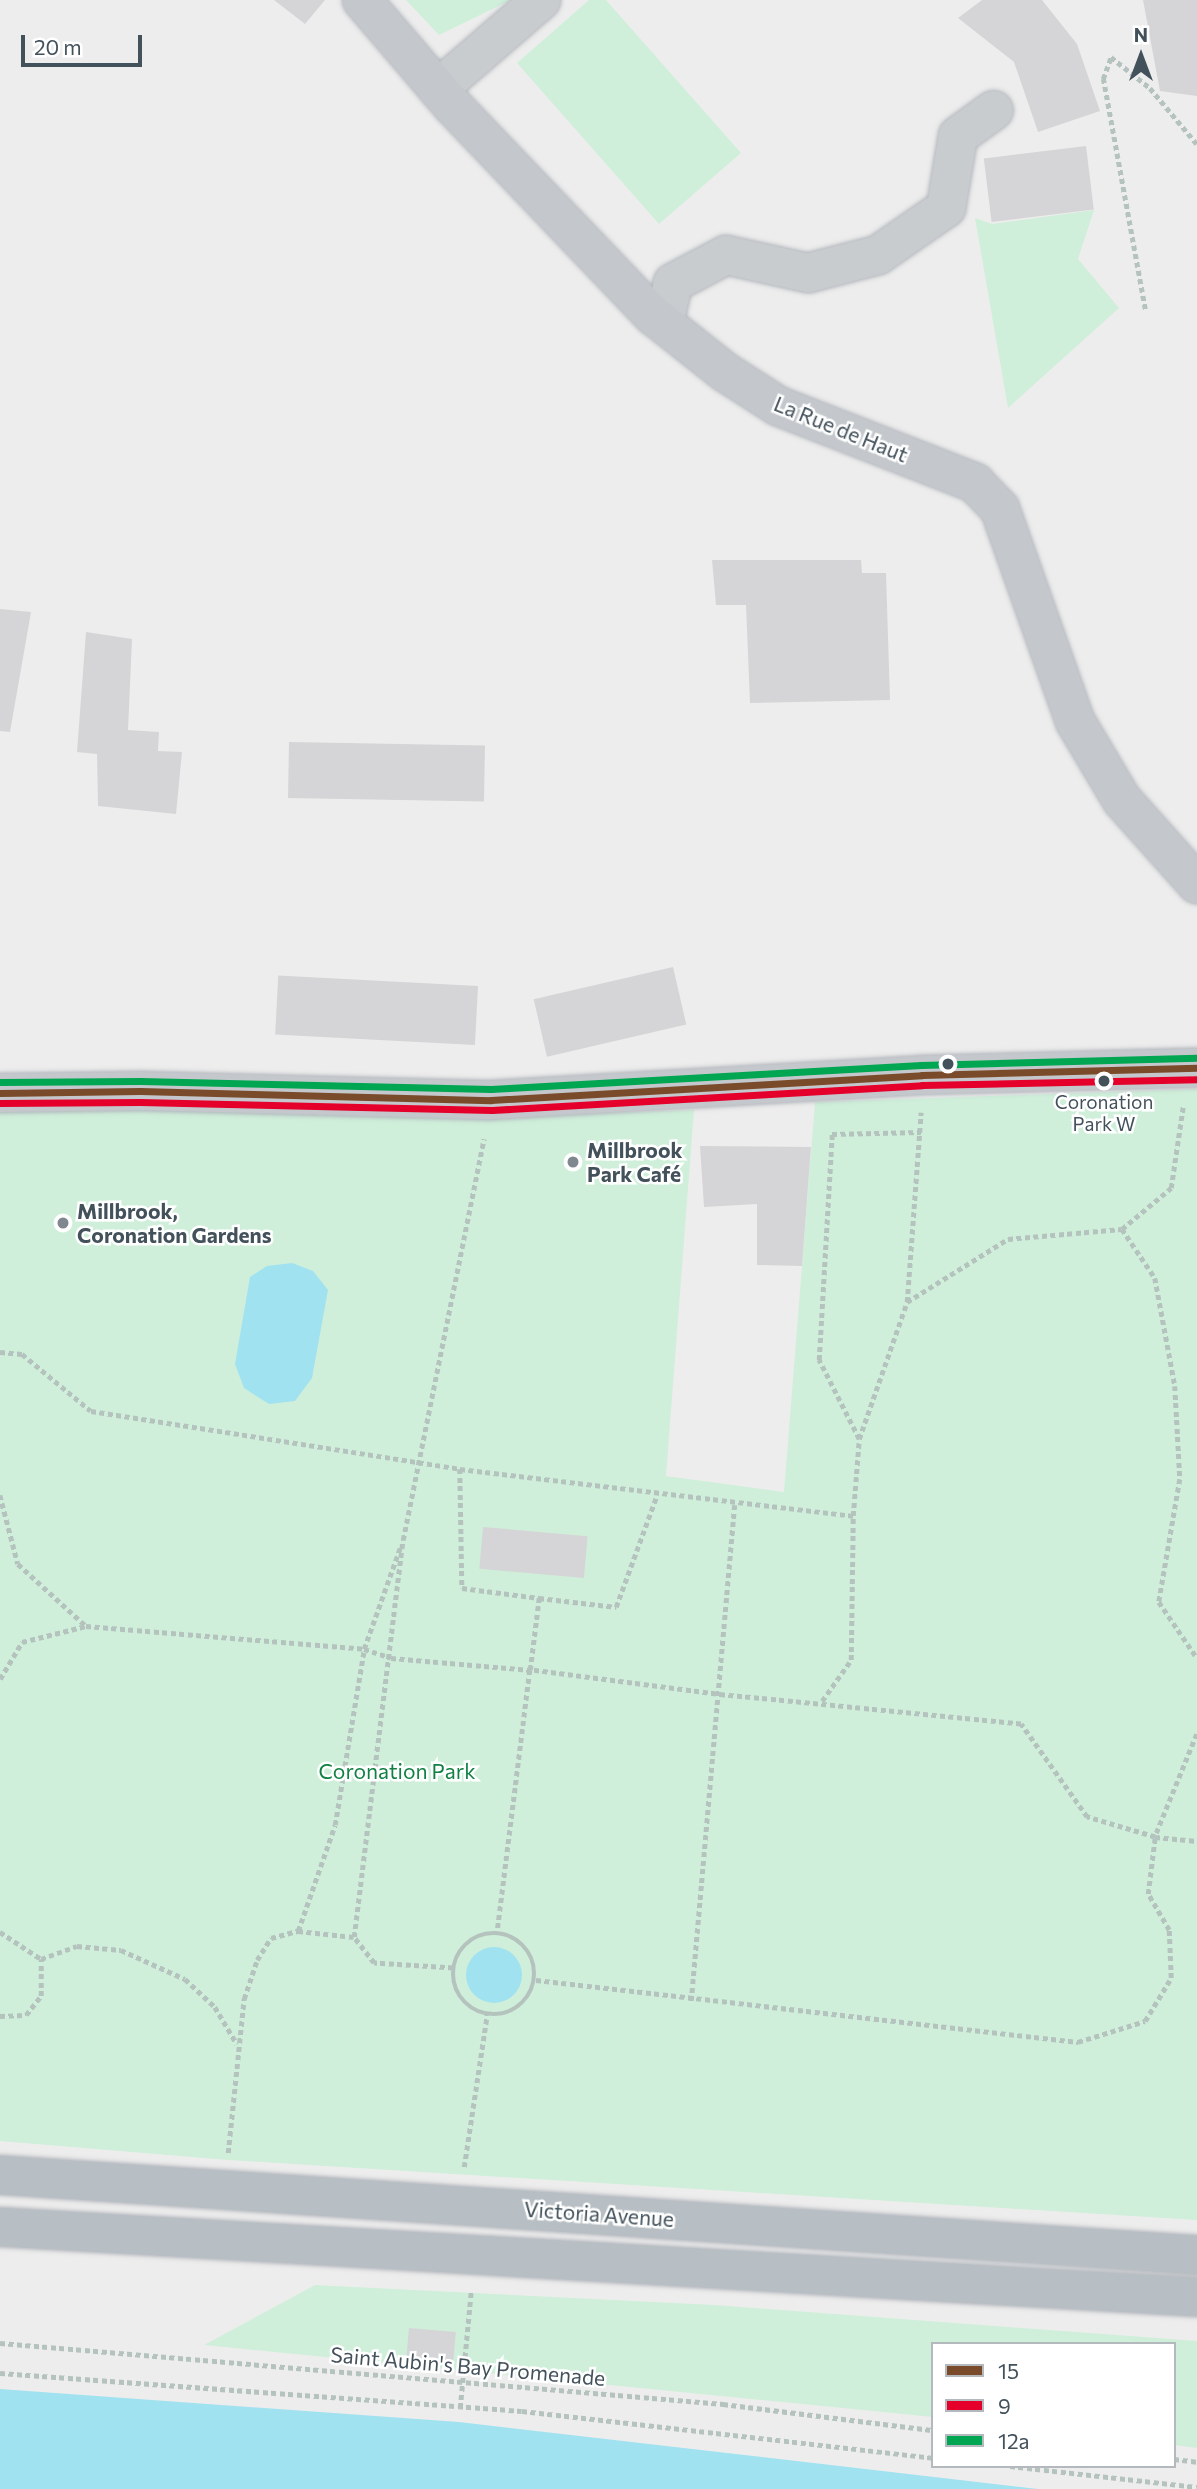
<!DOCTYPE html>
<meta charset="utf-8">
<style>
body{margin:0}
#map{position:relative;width:1197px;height:2489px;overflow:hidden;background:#eeeded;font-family:Commissioner,sans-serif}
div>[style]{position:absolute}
.green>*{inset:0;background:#cfefda}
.water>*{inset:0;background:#a1e2f0}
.round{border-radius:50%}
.building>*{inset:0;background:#d5d5d7;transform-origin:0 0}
.path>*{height:4.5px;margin-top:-2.25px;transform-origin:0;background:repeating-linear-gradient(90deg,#b5c3be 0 5px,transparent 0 8.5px)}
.path>.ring{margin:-2.25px;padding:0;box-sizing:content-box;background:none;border:4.5px solid #b5c3be;border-radius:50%}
.roads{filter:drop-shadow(0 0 2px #b2b7bd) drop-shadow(0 0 2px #b2b7bd)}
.minor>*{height:38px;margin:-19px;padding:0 19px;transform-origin:19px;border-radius:19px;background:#c9ccce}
.major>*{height:38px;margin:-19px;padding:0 19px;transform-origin:19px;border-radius:19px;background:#c4c8cc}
.highway>*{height:38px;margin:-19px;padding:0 19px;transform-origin:19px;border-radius:19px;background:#b8bfc4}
.bus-1>*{height:7px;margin:-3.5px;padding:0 3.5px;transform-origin:3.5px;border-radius:3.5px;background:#7a4b2a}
.bus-2>*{height:7px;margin:-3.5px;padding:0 3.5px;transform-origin:3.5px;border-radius:3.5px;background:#e4002b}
.bus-3>*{height:7px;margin:-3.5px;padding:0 3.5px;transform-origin:3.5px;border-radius:3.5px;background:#00a651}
.dots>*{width:19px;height:19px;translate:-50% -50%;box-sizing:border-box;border:4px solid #fff;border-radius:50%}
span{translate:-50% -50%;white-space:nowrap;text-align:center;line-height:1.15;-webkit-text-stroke:5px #fff;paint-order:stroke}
.bus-label{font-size:19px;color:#43515b}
.street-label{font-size:21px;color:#43515b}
.poi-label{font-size:21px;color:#43515b;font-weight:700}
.left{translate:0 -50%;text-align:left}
.park-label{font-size:21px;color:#108043}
.legend{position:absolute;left:931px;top:2342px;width:245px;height:126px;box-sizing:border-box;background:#fff;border:2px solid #b4b9bd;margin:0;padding:9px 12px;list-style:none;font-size:21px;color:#43515b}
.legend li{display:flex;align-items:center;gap:14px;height:35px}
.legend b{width:35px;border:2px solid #b4b9bd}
.north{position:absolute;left:1106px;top:21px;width:70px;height:70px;-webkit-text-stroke:5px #fff;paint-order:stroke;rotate:0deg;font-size:19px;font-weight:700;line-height:28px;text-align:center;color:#43515b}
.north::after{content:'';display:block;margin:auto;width:24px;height:32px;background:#43515b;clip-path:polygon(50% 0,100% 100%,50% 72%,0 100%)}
.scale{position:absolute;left:21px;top:35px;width:121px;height:32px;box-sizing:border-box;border:4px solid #43515b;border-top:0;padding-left:9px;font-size:21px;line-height:24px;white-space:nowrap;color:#43515b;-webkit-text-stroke:5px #fff;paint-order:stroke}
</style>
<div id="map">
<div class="green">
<i style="clip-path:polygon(406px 0,511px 0,439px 35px)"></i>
<i style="clip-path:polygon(589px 0,606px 0,741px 153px,659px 224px,517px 63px)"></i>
<i style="clip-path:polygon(1094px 210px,1078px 259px,1119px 308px,1008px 408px,975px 218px,992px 224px)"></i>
<i style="clip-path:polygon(1197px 1089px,1197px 2220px,228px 2160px,0 2141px,0 1111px,139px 1109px,488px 1117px,694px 1110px,666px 1476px,784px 1492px,815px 1102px)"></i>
<i style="clip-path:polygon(315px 2285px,715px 2305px,1197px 2341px,1197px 2448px,1174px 2445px,1174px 2344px,933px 2344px,933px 2417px,204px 2345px)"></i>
</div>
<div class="water">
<i style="clip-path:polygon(292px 1263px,313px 1271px,328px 1290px,312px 1378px,295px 1401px,269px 1404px,244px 1388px,235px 1364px,250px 1277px,267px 1266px)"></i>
<i class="round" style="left:466px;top:1947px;width:56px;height:56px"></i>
<i style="clip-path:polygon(0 2389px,459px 2422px,1038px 2489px,0 2489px)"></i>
</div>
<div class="building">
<i style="clip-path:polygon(274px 0,325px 0,305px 24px)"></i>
<i style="clip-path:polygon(982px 0,1042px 0,1077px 44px,1100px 111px,1038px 132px,1014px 62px,958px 18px)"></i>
<i style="clip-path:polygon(1143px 0,1197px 0,1197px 96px,1160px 91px)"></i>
<i style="left:1086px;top:146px;width:64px;height:103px;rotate:83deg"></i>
<i style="clip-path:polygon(712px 560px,861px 560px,862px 573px,886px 573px,890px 700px,750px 703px,746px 605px,716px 605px)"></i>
<i style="clip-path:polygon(0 609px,31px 612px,10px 732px,0 731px)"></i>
<i style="clip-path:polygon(86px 632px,132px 639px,128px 730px,159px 732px,158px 751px,182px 752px,176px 814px,98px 806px,97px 754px,77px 752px)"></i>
<i style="left:289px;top:742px;width:196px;height:56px;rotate:1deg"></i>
<i style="left:673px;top:967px;width:59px;height:143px;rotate:77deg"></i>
<i style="left:478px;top:986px;width:59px;height:200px;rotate:93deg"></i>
<i style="clip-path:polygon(700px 1146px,811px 1147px,802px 1266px,757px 1265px,757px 1204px,704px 1207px)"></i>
<i style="left:483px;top:1527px;width:105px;height:42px;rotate:5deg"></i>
<i style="left:409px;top:2328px;width:47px;height:30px;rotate:5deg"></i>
</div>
<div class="path">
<i style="left:1145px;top:309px;width:234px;rotate:-100.3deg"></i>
<i style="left:1103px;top:79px;width:23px;rotate:-70deg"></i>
<i style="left:1111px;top:57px;width:50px;rotate:38.5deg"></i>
<i style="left:1150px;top:88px;width:73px;rotate:50deg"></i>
<i style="left:1122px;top:1229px;width:59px;rotate:56deg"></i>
<i style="left:1155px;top:1278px;width:110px;rotate:79.5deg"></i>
<i style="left:1175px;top:1386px;width:93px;rotate:86.9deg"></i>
<i style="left:1180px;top:1479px;width:125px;rotate:99.7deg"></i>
<i style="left:1159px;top:1602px;width:68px;rotate:55.8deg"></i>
<i style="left:907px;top:1302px;width:119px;rotate:-32deg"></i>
<i style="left:1008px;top:1239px;width:114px;rotate:-5deg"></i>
<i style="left:1122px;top:1229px;width:64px;rotate:-39.9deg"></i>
<i style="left:1171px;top:1188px;width:82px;rotate:-81.6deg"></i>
<i style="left:0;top:1352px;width:22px;rotate:5deg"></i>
<i style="left:22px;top:1354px;width:89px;rotate:39.6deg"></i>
<i style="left:91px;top:1411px;width:374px;rotate:8.9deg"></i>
<i style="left:460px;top:1469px;width:396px;rotate:6.8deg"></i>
<i style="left:859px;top:1439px;width:89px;rotate:-116.9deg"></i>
<i style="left:819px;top:1360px;width:226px;rotate:-86.7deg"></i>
<i style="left:832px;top:1134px;width:89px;rotate:-1.3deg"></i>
<i style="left:460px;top:1469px;width:119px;rotate:89deg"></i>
<i style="left:462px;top:1588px;width:78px;rotate:7.4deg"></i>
<i style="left:0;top:1495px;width:71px;rotate:75.4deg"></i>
<i style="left:18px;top:1564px;width:92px;rotate:42.4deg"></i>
<i style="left:86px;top:1626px;width:279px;rotate:4.7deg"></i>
<i style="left:364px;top:1649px;width:28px;rotate:18deg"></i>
<i style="left:391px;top:1658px;width:140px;rotate:4.9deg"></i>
<i style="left:530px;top:1670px;width:266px;rotate:97.1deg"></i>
<i style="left:0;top:1679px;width:43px;rotate:-59.3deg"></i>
<i style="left:22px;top:1642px;width:66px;rotate:-14deg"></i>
<i style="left:822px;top:1701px;width:50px;rotate:-54.7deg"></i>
<i style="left:851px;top:1660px;width:144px;rotate:-89.2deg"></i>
<i style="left:853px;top:1516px;width:77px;rotate:-85.5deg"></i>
<i style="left:859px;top:1439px;width:145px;rotate:-70.7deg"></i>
<i style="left:907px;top:1302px;width:190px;rotate:-85.8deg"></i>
<i style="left:1197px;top:1734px;width:111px;rotate:112.2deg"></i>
<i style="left:1155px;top:1837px;width:42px;rotate:5.4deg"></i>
<i style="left:298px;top:1931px;width:112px;rotate:-70.8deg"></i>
<i style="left:335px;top:1825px;width:178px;rotate:-80.6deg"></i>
<i style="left:364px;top:1649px;width:107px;rotate:-70.4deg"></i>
<i style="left:0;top:1932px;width:49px;rotate:33.4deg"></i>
<i class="ring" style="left:453px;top:1933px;width:77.5px;height:77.5px"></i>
<i style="left:41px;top:1959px;width:38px;rotate:-20deg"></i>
<i style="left:77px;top:1946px;width:44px;rotate:5.2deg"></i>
<i style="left:121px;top:1950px;width:70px;rotate:24.4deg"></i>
<i style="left:185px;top:1979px;width:41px;rotate:43deg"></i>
<i style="left:215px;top:2007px;width:43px;rotate:59.3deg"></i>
<i style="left:453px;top:1968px;width:79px;rotate:-176.4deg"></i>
<i style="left:374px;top:1963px;width:33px;rotate:-128deg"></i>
<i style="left:354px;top:1937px;width:400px;rotate:-83deg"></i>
<i style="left:403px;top:1540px;width:409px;rotate:-78.6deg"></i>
<i style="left:536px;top:1980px;width:546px;rotate:6.53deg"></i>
<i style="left:1078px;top:2042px;width:70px;rotate:-17.4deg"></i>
<i style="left:1145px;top:2021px;width:50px;rotate:-58.8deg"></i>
<i style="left:1171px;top:1978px;width:48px;rotate:-92.4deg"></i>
<i style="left:1169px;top:1930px;width:42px;rotate:-120.3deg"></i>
<i style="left:1148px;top:1894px;width:57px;rotate:-83deg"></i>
<i style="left:1155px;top:1837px;width:71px;rotate:-163.6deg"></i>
<i style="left:1087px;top:1817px;width:114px;rotate:-125.4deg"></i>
<i style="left:1021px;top:1724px;width:306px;rotate:-174.4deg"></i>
<i style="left:716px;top:1694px;width:188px;rotate:-172.6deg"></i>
<i style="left:530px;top:1670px;width:73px;rotate:-82.9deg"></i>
<i style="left:539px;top:1598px;width:78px;rotate:6.7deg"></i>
<i style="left:616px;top:1607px;width:119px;rotate:-69.9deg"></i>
<i style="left:691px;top:2001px;width:498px;rotate:-85deg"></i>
<i style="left:0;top:2016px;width:26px;rotate:-2deg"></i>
<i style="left:26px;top:2015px;width:24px;rotate:-52deg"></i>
<i style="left:41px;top:1996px;width:37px;rotate:-90deg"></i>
<i style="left:228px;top:2153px;width:155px;rotate:-84.1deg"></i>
<i style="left:244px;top:1999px;width:41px;rotate:-71.6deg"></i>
<i style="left:257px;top:1960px;width:26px;rotate:-58deg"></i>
<i style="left:271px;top:1938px;width:28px;rotate:-15deg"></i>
<i style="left:298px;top:1931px;width:56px;rotate:6.1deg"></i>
<i style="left:464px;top:2167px;width:154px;rotate:-81.4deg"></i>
<i style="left:0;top:2343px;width:726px;rotate:4.82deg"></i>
<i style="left:723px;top:2404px;width:212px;rotate:7.1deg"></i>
<i style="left:0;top:2373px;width:523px;rotate:4.16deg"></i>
<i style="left:522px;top:2411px;width:414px;rotate:6.5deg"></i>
<i style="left:460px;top:2408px;width:117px;rotate:-84.6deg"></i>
<i style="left:1174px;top:2459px;width:23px;rotate:7deg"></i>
<i style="left:1010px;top:2466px;width:188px;rotate:6.4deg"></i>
</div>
<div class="roads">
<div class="minor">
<i style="left:438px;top:89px;width:136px;rotate:-40.8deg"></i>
<i style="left:664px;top:323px;width:41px;rotate:-77.3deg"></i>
<i style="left:673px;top:283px;width:60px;rotate:-27.8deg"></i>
<i style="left:726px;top:255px;width:84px;rotate:12.4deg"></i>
<i style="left:808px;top:273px;width:72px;rotate:-14.4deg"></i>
<i style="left:878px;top:255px;width:83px;rotate:-34.7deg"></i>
<i style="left:946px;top:208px;width:73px;rotate:-80.5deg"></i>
<i style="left:958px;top:136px;width:44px;rotate:-35.8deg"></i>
</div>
<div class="major">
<i style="left:362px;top:0;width:138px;rotate:49.4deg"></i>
<i style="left:452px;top:105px;width:291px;rotate:46.3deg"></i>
<i style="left:653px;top:315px;width:92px;rotate:38.4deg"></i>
<i style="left:725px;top:372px;width:63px;rotate:32.7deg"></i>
<i style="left:778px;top:406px;width:212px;rotate:21.3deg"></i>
<i style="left:975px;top:483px;width:36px;rotate:46deg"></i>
<i style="left:1000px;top:509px;width:225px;rotate:70.5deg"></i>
<i style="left:1075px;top:721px;width:92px;rotate:59.3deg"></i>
<i style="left:1122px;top:800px;width:113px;rotate:48.2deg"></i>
<i style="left:0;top:1093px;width:140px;rotate:-0.8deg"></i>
<i style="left:140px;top:1091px;width:351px;rotate:1.5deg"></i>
<i style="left:491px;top:1100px;width:432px;rotate:-3.3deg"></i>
<i style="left:922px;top:1075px;width:275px;rotate:-1.5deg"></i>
</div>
<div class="highway">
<i style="left:0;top:2175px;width:1200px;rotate:3.82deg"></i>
<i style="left:0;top:2227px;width:1199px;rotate:3.35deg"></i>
</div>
</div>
<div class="bus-1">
<i style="left:0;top:1093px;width:140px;rotate:-0.8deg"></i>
<i style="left:140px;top:1091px;width:351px;rotate:1.5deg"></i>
<i style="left:491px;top:1100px;width:432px;rotate:-3.3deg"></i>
<i style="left:922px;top:1075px;width:275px;rotate:-1.5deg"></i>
</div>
<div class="bus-2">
<i style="left:0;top:1103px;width:140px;rotate:-0.4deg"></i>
<i style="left:140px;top:1102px;width:352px;rotate:1.3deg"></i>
<i style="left:492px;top:1110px;width:431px;rotate:-3.3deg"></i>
<i style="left:922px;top:1085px;width:275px;rotate:-1.2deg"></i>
</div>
<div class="bus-3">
<i style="left:0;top:1082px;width:140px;rotate:-0.4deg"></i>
<i style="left:140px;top:1081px;width:351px;rotate:1.3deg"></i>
<i style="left:491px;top:1089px;width:431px;rotate:-3.2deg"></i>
<i style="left:921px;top:1065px;width:276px;rotate:-1.5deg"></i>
</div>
<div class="dots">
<i style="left:948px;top:1064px;background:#43515b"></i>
<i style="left:1104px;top:1081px;background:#43515b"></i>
<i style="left:573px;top:1162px;background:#7f888e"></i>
<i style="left:63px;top:1223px;background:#7f888e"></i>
</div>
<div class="bus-label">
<span style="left:1104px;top:1113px">Coronation<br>Park W</span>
</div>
<div class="street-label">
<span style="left:841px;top:429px;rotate:22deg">La Rue de Haut</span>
<span style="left:599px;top:2214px;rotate:4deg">Victoria Avenue</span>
<span style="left:468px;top:2366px;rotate:5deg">Saint Aubin's Bay Promenade</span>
</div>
<div class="poi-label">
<span class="left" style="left:587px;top:1162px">Millbrook<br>Park Café</span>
<span class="left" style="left:77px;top:1223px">Millbrook,<br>Coronation Gardens</span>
</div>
<div class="park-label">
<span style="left:397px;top:1771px">Coronation Park</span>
</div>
<ul class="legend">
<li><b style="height:9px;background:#7a4b2a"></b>15</li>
<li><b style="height:9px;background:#e4002b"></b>9</li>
<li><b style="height:9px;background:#00a651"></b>12a</li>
</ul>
<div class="north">N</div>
<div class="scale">20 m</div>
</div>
